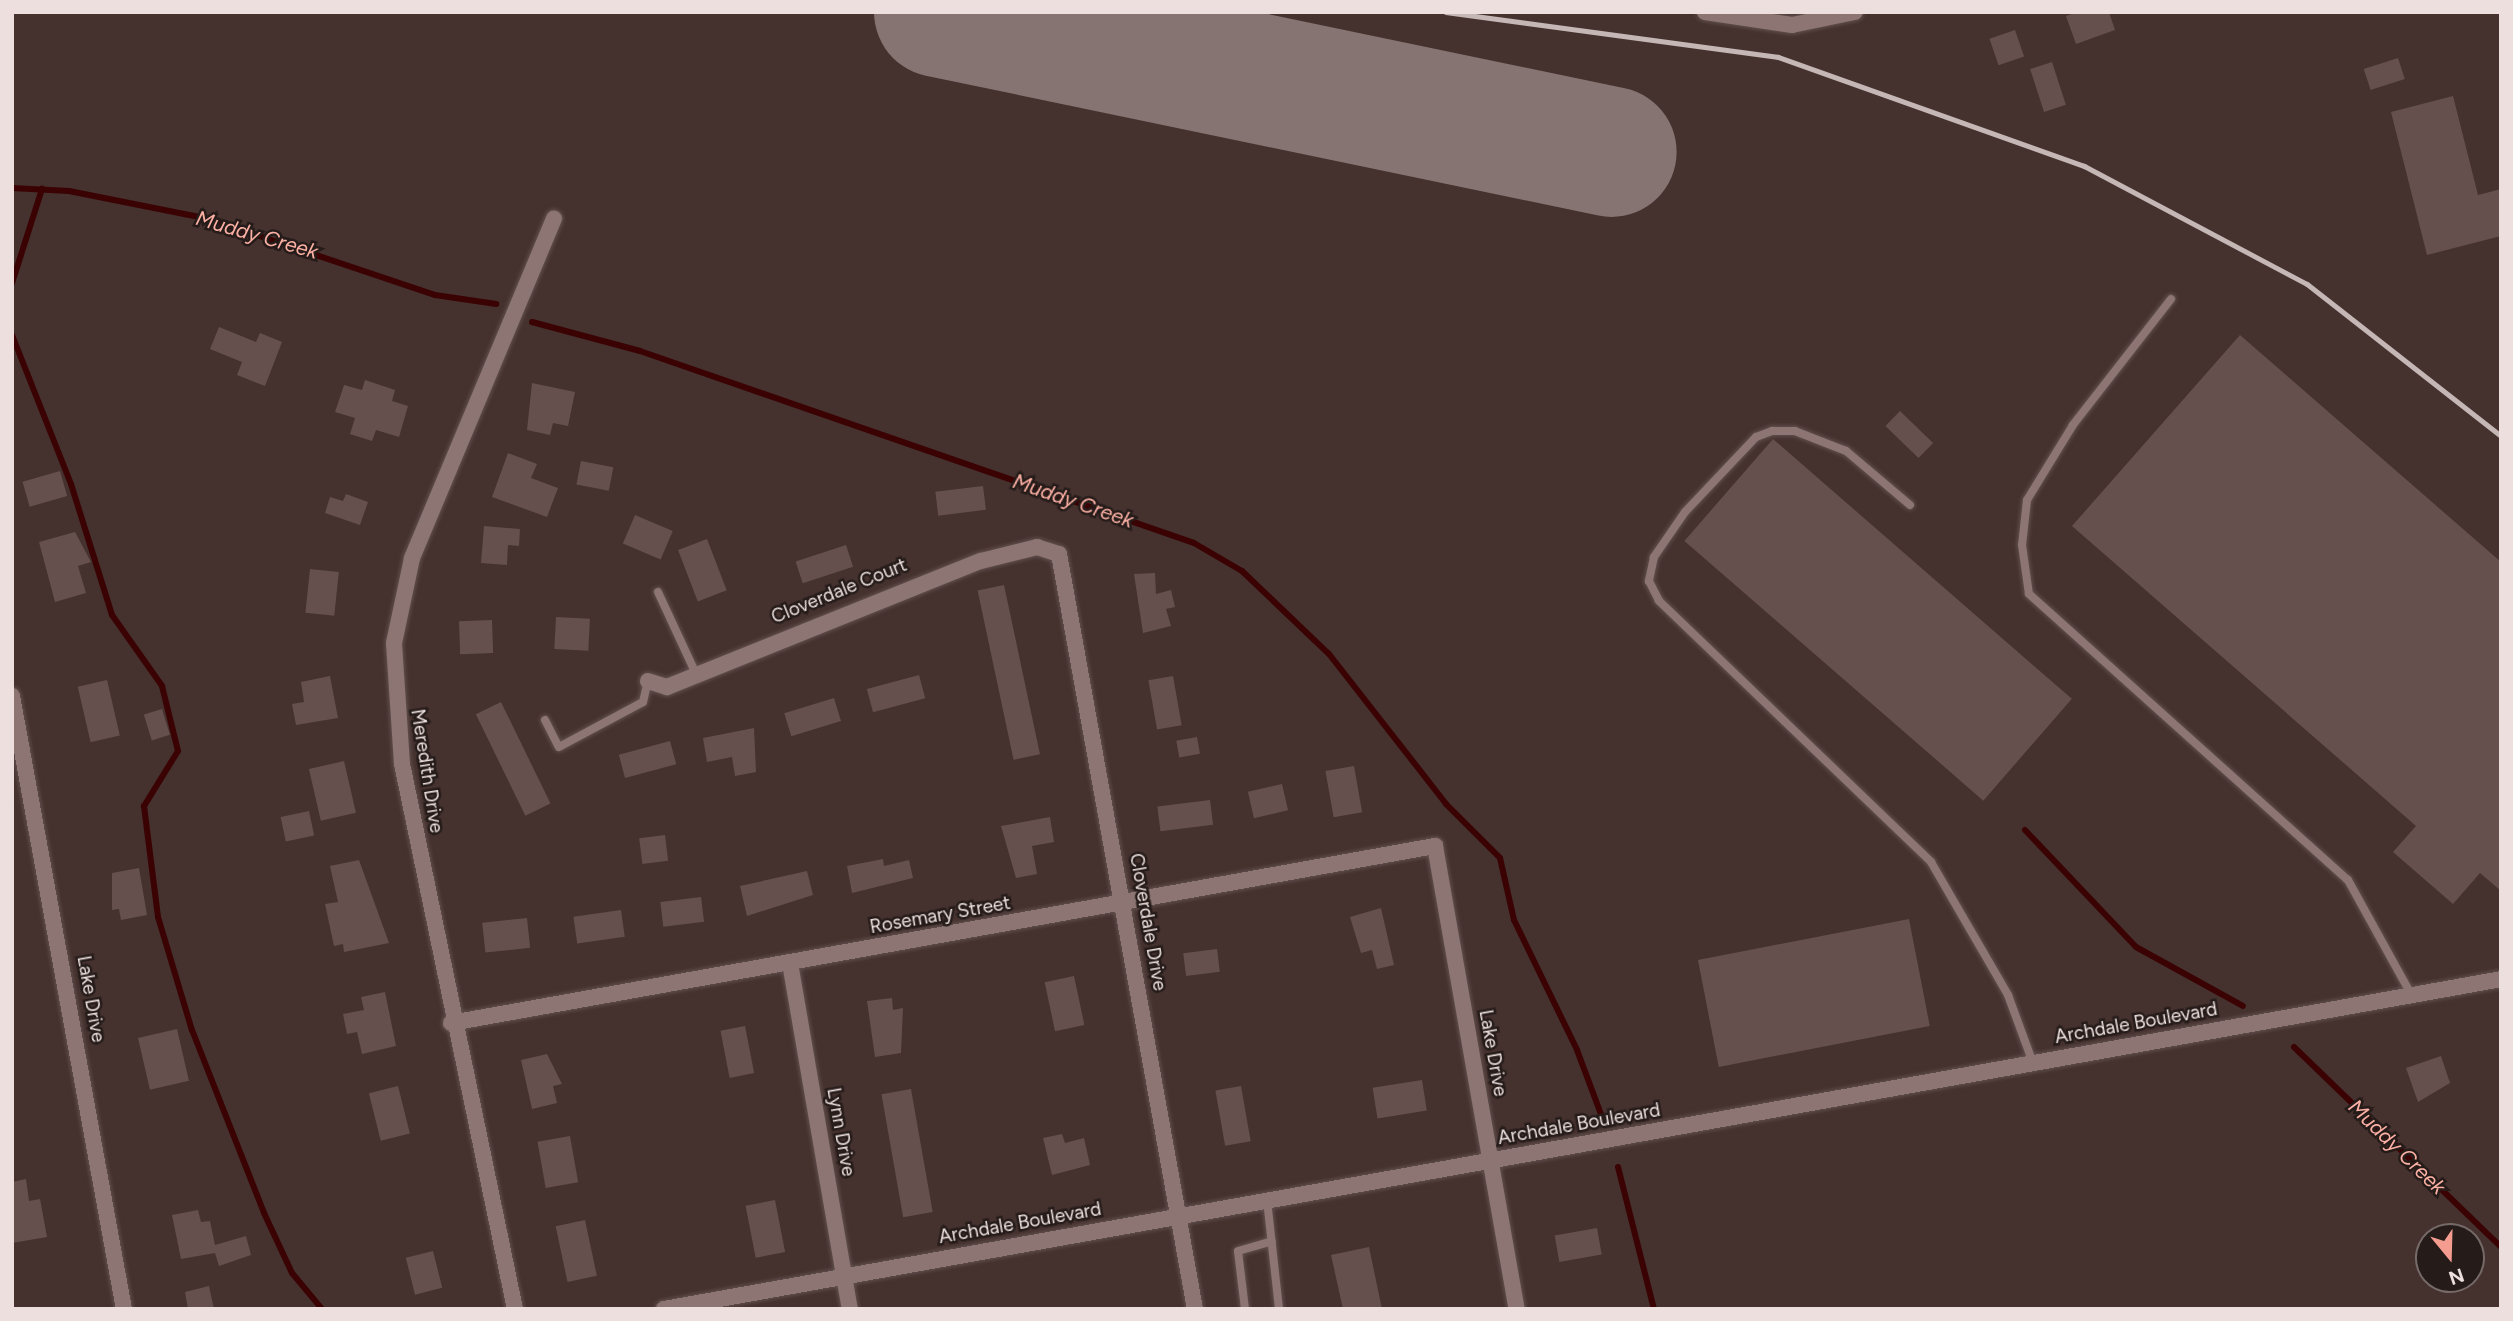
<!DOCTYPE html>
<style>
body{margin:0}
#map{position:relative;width:2513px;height:1321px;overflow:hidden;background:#45312e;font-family:Figtree,sans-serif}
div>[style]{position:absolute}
.stream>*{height:6px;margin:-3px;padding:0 3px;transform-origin:3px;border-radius:3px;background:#3a0202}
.runway>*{height:130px;margin:-65px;padding:0 65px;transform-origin:65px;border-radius:65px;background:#857472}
.building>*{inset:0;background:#65504d;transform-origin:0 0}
.roads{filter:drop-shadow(0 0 2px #61504e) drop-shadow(0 0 2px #61504e)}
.service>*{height:8px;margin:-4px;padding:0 4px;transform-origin:4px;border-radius:4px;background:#8c7572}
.minor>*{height:16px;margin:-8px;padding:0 8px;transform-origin:8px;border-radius:8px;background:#8c7572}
.rail>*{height:5px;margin:-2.5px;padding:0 2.5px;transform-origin:2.5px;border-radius:2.5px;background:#c5b7b5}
span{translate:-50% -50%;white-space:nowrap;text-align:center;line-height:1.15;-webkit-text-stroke:5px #251c1a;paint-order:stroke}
.street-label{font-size:19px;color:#ecdfdd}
.water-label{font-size:21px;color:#fdb0a4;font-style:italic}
.frame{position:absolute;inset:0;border:14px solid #ecdfdd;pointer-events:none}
.north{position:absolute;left:2415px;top:1223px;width:70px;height:70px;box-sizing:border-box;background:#251c1a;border:2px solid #756a68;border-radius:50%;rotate:161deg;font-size:19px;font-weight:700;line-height:28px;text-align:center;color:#ecdfdd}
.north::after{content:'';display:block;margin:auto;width:24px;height:32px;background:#f59c90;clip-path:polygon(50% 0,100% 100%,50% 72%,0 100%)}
</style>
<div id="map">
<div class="stream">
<i style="left:12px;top:188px;width:57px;rotate:3deg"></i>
<i style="left:69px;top:191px;width:143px;rotate:11.3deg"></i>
<i style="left:209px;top:219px;width:238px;rotate:18.6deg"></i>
<i style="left:435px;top:295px;width:62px;rotate:8.4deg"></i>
<i style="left:12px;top:283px;width:99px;rotate:-72.3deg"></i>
<i style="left:532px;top:322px;width:112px;rotate:15deg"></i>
<i style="left:640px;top:351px;width:586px;rotate:19.11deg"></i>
<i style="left:1194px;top:543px;width:56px;rotate:30.3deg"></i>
<i style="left:1242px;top:571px;width:120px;rotate:43.7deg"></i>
<i style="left:1329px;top:654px;width:190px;rotate:52deg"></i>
<i style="left:1446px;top:804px;width:76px;rotate:45deg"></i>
<i style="left:1500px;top:858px;width:64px;rotate:77.3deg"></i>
<i style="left:1514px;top:920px;width:144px;rotate:64.1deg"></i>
<i style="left:1577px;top:1050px;width:80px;rotate:69.5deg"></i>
<i style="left:12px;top:335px;width:160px;rotate:68.4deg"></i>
<i style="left:71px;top:484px;width:137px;rotate:72.6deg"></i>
<i style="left:112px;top:615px;width:87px;rotate:54.8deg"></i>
<i style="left:162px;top:686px;width:67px;rotate:76.2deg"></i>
<i style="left:178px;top:751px;width:65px;rotate:121.7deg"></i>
<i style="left:144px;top:806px;width:112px;rotate:82.8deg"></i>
<i style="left:158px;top:917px;width:118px;rotate:73.3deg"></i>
<i style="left:192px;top:1030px;width:197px;rotate:68.5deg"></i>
<i style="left:264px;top:1213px;width:66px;rotate:65deg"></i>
<i style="left:292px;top:1273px;width:47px;rotate:50.2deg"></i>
<i style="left:2025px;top:830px;width:161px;rotate:46.5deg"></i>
<i style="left:2136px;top:947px;width:122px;rotate:28.9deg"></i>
<i style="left:2294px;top:1047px;width:288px;rotate:44deg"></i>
<i style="left:1618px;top:1167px;width:146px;rotate:75.8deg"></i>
</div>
<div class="runway">
<i style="left:939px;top:12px;width:687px;rotate:11.75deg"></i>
</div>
<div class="building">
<i style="clip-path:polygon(2077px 12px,2109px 12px,2115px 30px,2076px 44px,2066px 16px)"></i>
<i style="left:2015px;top:30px;width:28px;height:27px;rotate:71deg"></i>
<i style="left:2398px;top:58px;width:22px;height:36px;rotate:72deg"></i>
<i style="left:2052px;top:62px;width:45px;height:23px;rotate:72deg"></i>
<i style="clip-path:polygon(2453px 96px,2478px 195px,2501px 189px,2501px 236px,2427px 255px,2391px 112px)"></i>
<i style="clip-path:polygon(219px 327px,256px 342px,260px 333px,282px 342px,265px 386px,237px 375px,242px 362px,210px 349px)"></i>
<i style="clip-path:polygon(2240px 335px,2501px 562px,2501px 891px,2480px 873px,2453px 904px,2393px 852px,2416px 826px,2072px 526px)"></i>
<i style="clip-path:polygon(365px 380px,395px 390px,392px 401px,408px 406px,399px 437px,376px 430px,372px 441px,350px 434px,355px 418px,335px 412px,344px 385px,362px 390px)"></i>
<i style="clip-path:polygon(532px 383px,575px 392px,568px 426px,553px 423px,550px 435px,527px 430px)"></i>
<i style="left:1900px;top:411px;width:46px;height:21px;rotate:44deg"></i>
<i style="left:1773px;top:439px;width:396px;height:135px;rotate:41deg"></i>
<i style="clip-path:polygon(508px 453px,537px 464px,531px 478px,558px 488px,547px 517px,492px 497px)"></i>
<i style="left:581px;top:461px;width:33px;height:24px;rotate:11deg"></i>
<i style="left:60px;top:471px;width:26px;height:39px;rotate:74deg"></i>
<i style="left:983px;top:486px;width:24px;height:48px;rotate:83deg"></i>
<i style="clip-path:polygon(346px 494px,368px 502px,360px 525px,325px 513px,330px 497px,343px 501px)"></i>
<i style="left:635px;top:515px;width:41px;height:31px;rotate:23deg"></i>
<i style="clip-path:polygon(484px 526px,520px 529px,519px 546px,508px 545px,507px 565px,481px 563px)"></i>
<i style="clip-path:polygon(75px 532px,91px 562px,78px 566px,86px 593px,55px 602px,39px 542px)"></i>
<i style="left:707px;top:539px;width:55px;height:31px;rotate:69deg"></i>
<i style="left:846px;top:545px;width:23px;height:53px;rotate:72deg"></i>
<i style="left:310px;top:569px;width:29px;height:44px;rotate:6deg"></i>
<i style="clip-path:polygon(1155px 573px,1156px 594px,1171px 590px,1175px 607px,1166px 609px,1171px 626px,1143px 633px,1134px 574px)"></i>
<i style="left:1004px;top:585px;width:173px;height:27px;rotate:78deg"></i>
<i style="left:556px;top:617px;width:34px;height:32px;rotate:3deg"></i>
<i style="left:492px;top:620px;width:33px;height:33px;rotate:88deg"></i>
<i style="left:919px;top:675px;width:24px;height:54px;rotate:75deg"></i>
<i style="clip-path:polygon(330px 676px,338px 718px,296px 725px,292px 704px,304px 702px,301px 682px)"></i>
<i style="left:1173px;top:676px;width:50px;height:25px;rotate:80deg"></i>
<i style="left:107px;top:680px;width:57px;height:30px;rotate:77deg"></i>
<i style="left:834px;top:698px;width:24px;height:52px;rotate:73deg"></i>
<i style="left:501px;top:702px;width:113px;height:28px;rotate:64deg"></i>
<i style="left:162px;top:709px;width:27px;height:19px;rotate:73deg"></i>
<i style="clip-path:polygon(754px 728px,756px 772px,735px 776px,732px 757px,707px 762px,703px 738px)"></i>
<i style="left:1197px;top:737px;width:17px;height:21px;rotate:80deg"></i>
<i style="left:670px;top:741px;width:24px;height:53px;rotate:75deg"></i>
<i style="left:344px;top:761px;width:53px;height:36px;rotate:77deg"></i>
<i style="left:1354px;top:766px;width:47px;height:29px;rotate:80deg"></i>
<i style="left:1282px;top:784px;width:27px;height:35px;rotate:77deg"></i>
<i style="left:1210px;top:800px;width:25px;height:53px;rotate:83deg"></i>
<i style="left:309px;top:811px;width:25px;height:29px;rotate:78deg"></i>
<i style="clip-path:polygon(1050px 817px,1054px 842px,1032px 846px,1037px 874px,1016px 878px,1001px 826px)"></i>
<i style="left:665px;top:835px;width:26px;height:26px;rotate:83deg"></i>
<i style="clip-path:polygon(883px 859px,884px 866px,909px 860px,913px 878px,852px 893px,847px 866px)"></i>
<i style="clip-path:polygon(359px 860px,389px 943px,344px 952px,343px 944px,334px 946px,325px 904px,338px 902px,330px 866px)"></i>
<i style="clip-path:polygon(139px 868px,147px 915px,121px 920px,119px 909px,112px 910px,112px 873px)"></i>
<i style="clip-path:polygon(807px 871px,813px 895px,747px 916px,740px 886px)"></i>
<i style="left:701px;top:897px;width:25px;height:41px;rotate:83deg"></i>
<i style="clip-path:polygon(1381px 908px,1394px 965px,1377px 969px,1372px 950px,1361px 953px,1350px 917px)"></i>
<i style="left:621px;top:910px;width:27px;height:48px;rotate:82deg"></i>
<i style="left:527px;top:918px;width:30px;height:45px;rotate:84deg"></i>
<i style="left:1909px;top:919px;width:109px;height:215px;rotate:79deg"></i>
<i style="left:1217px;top:949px;width:23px;height:34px;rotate:83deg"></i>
<i style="left:1074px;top:976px;width:50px;height:30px;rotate:78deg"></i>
<i style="clip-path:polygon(385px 992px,396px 1046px,362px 1054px,357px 1032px,347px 1034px,343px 1014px,364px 1010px,361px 997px)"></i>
<i style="clip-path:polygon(892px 998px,893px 1010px,903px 1008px,901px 1053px,875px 1057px,867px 1001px)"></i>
<i style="left:745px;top:1026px;width:48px;height:25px;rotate:79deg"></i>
<i style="left:177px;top:1029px;width:53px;height:40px;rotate:77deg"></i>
<i style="clip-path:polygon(547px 1054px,562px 1084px,553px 1086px,557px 1103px,532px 1109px,521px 1060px)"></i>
<i style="clip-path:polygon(2441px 1056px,2450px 1083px,2418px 1102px,2406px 1068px)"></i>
<i style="left:1422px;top:1080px;width:31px;height:50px;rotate:81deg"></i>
<i style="left:398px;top:1086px;width:49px;height:30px;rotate:76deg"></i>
<i style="left:1241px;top:1086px;width:56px;height:26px;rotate:80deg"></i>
<i style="left:911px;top:1089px;width:125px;height:30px;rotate:80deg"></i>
<i style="clip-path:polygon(1062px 1134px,1065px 1143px,1084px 1138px,1090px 1165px,1052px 1175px,1043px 1138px)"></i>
<i style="left:570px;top:1136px;width:47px;height:33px;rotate:80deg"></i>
<i style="clip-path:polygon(26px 1179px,29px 1201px,40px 1199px,47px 1237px,12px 1243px,12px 1182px)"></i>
<i style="left:775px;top:1200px;width:53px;height:30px;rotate:79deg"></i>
<i style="clip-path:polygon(198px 1210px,201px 1222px,210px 1221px,215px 1245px,246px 1236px,251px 1255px,219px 1266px,215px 1253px,181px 1259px,172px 1215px)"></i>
<i style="left:585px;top:1220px;width:57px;height:30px;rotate:78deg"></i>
<i style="left:1597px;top:1228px;width:27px;height:43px;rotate:80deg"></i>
<i style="clip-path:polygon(1369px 1247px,1382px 1309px,1343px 1309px,1331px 1255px)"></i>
<i style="left:433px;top:1251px;width:38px;height:28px;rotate:76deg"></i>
<i style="clip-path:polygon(209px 1286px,214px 1309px,188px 1309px,185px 1292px)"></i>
</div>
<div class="roads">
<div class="service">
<i style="left:2171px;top:299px;width:160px;rotate:127.9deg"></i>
<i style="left:2073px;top:425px;width:88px;rotate:121.5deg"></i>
<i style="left:2027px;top:500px;width:45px;rotate:96.3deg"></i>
<i style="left:2022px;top:545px;width:49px;rotate:81.9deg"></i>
<i style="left:2029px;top:594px;width:428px;rotate:41.9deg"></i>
<i style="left:2348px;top:880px;width:130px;rotate:61.1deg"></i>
<i style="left:1910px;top:505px;width:84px;rotate:-139.8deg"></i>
<i style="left:1846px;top:451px;width:55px;rotate:-158.6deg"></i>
<i style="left:1795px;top:431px;width:23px;rotate:180deg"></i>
<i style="left:1772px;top:431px;width:17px;rotate:159deg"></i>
<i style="left:1756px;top:437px;width:103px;rotate:133.4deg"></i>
<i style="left:1685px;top:512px;width:55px;rotate:124.6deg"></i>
<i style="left:1654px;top:557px;width:25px;rotate:102deg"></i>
<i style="left:1649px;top:581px;width:22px;rotate:63deg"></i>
<i style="left:1659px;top:601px;width:377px;rotate:43.8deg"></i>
<i style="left:1931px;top:862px;width:154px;rotate:59.9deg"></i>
<i style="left:2008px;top:995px;width:72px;rotate:69.8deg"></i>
<i style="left:658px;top:592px;width:90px;rotate:65.1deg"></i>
<i style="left:545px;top:720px;width:30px;rotate:63deg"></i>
<i style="left:559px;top:747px;width:95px;rotate:-28.2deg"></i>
<i style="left:643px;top:702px;width:22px;rotate:-77deg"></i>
<i style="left:1267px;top:1200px;width:110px;rotate:83.7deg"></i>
<i style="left:1245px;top:1309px;width:58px;rotate:-96.9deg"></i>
<i style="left:1238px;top:1251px;width:35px;rotate:-16deg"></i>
</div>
<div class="minor">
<i style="left:1705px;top:12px;width:88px;rotate:8.5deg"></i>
<i style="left:1792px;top:25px;width:64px;rotate:-11.7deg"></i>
<i style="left:648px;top:681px;width:20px;rotate:18deg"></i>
<i style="left:667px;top:687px;width:338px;rotate:-21.9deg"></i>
<i style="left:981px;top:561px;width:58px;rotate:-14deg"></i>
<i style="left:1037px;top:547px;width:23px;rotate:18deg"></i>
<i style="left:1059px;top:554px;width:767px;rotate:79.79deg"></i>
<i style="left:12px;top:696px;width:623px;rotate:79.65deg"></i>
<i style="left:790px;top:963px;width:351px;rotate:80.2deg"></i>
<i style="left:451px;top:1023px;width:1000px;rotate:-10.2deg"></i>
<i style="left:1435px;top:846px;width:470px;rotate:80deg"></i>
<i style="left:515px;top:1309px;width:557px;rotate:-101.71deg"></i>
<i style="left:402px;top:764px;width:121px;rotate:-93.8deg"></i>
<i style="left:394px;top:643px;width:87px;rotate:-78deg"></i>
<i style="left:412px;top:558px;width:368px;rotate:-67.3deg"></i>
<i style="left:664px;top:1309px;width:1866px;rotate:-10.18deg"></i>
</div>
</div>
<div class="rail">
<i style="left:1446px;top:12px;width:335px;rotate:7.7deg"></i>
<i style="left:1778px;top:57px;width:325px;rotate:19.6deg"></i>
<i style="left:2084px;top:166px;width:252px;rotate:27.9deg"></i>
<i style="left:2307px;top:284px;width:246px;rotate:38.1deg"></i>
</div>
<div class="street-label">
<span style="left:839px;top:591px;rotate:-22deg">Cloverdale Court</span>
<span style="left:427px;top:771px;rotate:81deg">Meredith Drive</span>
<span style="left:940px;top:915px;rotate:-10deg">Rosemary Street</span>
<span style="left:1148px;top:922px;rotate:80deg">Cloverdale Drive</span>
<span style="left:91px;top:999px;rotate:80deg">Lake Drive</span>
<span style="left:2136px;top:1023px;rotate:-10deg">Archdale Boulevard</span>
<span style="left:1493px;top:1053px;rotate:80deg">Lake Drive</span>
<span style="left:1579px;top:1124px;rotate:-10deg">Archdale Boulevard</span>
<span style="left:841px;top:1132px;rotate:80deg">Lynn Drive</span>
<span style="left:1020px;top:1223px;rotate:-10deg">Archdale Boulevard</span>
</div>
<div class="water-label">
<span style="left:257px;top:235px;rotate:16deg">Muddy Creek</span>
<span style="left:1073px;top:501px;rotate:19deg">Muddy Creek</span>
<span style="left:2397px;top:1147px;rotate:44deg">Muddy Creek</span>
</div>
<div class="frame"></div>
<div class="north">N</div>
</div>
